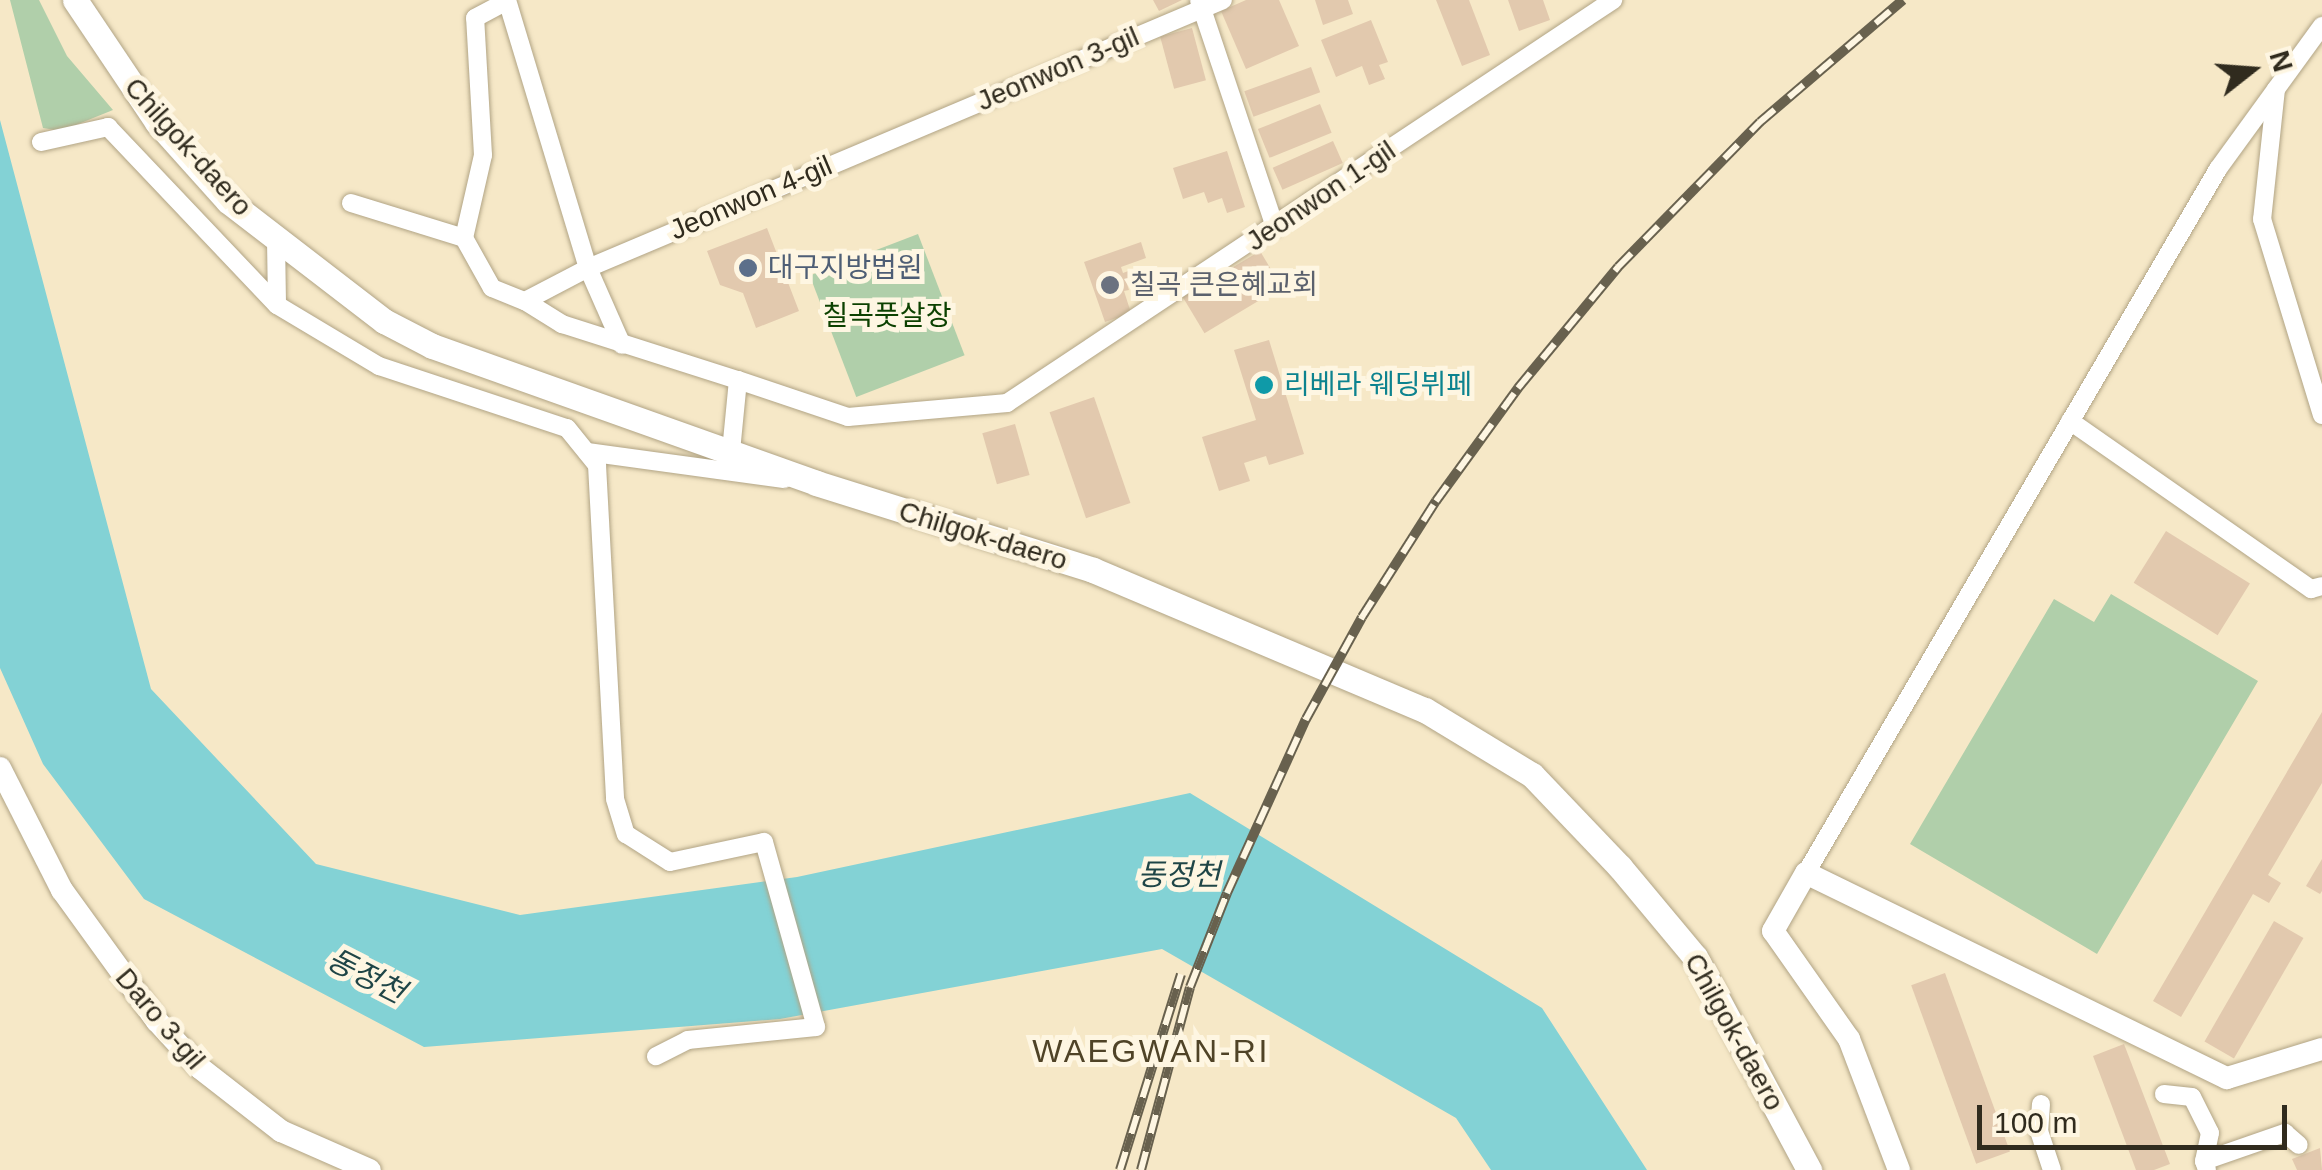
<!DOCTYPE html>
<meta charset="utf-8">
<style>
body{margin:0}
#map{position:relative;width:2322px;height:1170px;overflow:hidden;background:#f6e8c7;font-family:Arial,"Noto Sans KR",sans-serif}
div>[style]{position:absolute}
.green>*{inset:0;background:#b0cfaa;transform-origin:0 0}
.water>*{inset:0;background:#83d2d5}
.building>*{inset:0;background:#e2c9ae;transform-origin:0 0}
.roads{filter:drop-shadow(0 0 2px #b1a485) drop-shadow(0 0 2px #b1a485)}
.street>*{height:18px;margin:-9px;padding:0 9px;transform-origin:9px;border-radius:9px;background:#fff}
.secondary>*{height:22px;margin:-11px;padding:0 11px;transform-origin:11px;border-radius:11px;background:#fff}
.primary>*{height:25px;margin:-12.5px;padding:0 12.5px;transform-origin:12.5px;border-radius:12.5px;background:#fff}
.rail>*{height:10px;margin-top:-5px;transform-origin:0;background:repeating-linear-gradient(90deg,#fef6e2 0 19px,#68614e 0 38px);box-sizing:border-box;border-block:2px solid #68614e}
.dots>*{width:28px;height:28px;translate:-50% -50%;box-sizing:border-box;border:5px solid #fef6e2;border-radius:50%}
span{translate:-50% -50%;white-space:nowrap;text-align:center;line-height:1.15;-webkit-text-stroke:10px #fef6e2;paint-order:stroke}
.street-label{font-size:28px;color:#302b1e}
.service-label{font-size:28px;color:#4e5e75}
.left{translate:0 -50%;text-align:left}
.worship-label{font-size:28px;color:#5b616d}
.park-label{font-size:28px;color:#0c4100}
.culture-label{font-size:28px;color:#0d838f}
.water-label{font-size:30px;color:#1f4547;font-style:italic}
.quarter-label{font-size:32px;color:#4f4327;letter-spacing:2.5px}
.north{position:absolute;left:2202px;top:20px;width:100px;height:100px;-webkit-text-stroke:8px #fef6e2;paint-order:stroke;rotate:73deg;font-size:28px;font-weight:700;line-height:40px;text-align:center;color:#302b1e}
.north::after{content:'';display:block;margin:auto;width:35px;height:45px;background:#302b1e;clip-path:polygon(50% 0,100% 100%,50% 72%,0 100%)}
.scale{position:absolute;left:1977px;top:1105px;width:310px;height:45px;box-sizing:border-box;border:5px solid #302b1e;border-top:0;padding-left:12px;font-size:30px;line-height:35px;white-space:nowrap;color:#302b1e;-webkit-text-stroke:8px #fef6e2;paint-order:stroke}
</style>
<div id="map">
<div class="green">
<i style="clip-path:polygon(10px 0,39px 0,67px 56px,113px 110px,61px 131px,43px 128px)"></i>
<i style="left:918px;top:234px;width:130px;height:116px;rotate:69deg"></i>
<i style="clip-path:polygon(2111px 594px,2258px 681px,2097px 954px,1910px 844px,2054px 599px,2094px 622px)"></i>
</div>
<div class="water">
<i style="clip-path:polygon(0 120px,151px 689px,316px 864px,520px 915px,797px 877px,1190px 793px,1542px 1008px,1647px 1170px,1491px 1170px,1456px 1118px,1162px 949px,780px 1019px,424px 1047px,144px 899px,43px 764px,0 668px)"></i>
</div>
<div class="building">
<i style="clip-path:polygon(1153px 0,1182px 0,1159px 11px)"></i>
<i style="clip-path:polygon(1246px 0,1279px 0,1299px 46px,1246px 69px,1221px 11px)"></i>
<i style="clip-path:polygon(1315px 0,1348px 0,1353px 14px,1323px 25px)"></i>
<i style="clip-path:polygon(1436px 0,1469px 0,1490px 55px,1462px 66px)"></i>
<i style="clip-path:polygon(1508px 0,1543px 0,1550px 20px,1519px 31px)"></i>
<i style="clip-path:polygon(1371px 20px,1388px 62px,1379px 65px,1385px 79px,1369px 85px,1362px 66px,1336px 77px,1321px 40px)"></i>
<i style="left:1192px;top:28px;width:54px;height:33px;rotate:75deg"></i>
<i style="left:1311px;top:67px;width:27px;height:71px;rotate:70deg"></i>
<i style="left:1320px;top:104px;width:31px;height:67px;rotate:68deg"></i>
<i style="left:1333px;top:141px;width:24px;height:66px;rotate:66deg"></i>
<i style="clip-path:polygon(1227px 151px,1245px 207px,1227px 213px,1222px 198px,1208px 203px,1204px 192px,1183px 199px,1173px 168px)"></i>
<i style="clip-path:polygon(767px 228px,799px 311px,756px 328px,743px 293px,720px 285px,707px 251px)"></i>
<i style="clip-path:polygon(1141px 242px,1146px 258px,1121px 267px,1123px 273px,1131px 270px,1134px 278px,1126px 281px,1129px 290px,1124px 291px,1131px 313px,1105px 322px,1084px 262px)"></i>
<i style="left:1260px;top:251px;width:42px;height:90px;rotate:59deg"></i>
<i style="clip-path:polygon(1269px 340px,1304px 454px,1269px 465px,1266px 456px,1244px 463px,1250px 481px,1219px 491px,1202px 437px,1256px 420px,1234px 350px)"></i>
<i style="left:1094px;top:397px;width:112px;height:47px;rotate:71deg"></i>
<i style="left:1015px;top:424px;width:53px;height:34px;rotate:74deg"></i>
<i style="left:2166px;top:531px;width:99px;height:61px;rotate:32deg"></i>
<i style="clip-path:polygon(2322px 712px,2322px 783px,2268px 875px,2281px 883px,2269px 903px,2253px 894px,2181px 1017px,2153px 1001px)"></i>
<i style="clip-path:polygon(2322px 859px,2322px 891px,2320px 894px,2306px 886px)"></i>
<i style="left:2274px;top:921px;width:34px;height:139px;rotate:30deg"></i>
<i style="left:1945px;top:973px;width:190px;height:36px;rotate:70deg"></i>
<i style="clip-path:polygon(2124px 1044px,2170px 1164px,2154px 1170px,2136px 1170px,2093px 1056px)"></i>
<i style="clip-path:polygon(2320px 1148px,2322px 1170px,2297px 1170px,2292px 1159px)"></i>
</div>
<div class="roads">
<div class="street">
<i style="left:507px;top:0;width:280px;rotate:73.2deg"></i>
<i style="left:588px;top:268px;width:84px;rotate:66.2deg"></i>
<i style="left:1199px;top:0;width:239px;rotate:71.5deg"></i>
<i style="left:2276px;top:89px;width:131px;rotate:96.1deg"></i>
<i style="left:2262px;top:219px;width:205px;rotate:73deg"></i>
<i style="left:41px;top:142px;width:69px;rotate:-12.6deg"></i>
<i style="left:108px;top:127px;width:245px;rotate:46.5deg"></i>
<i style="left:277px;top:305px;width:119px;rotate:30.9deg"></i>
<i style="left:379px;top:366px;width:198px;rotate:18.3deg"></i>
<i style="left:567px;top:428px;width:48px;rotate:51deg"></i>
<i style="left:597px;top:465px;width:334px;rotate:86.9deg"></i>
<i style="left:615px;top:799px;width:37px;rotate:73deg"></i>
<i style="left:626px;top:834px;width:52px;rotate:32.5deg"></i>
<i style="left:670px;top:862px;width:96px;rotate:-12deg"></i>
<i style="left:764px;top:842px;width:192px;rotate:74.3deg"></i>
<i style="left:816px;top:1027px;width:129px;rotate:174.2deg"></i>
<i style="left:688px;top:1040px;width:36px;rotate:153deg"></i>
<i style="left:351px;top:203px;width:118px;rotate:17.2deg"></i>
<i style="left:464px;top:238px;width:85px;rotate:-77.1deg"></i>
<i style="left:483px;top:155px;width:137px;rotate:-93.3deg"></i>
<i style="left:475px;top:18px;width:36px;rotate:-28deg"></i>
<i style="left:464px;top:238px;width:57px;rotate:60.8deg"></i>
<i style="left:492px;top:288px;width:35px;rotate:22deg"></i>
<i style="left:525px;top:301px;width:44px;rotate:31.9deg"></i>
<i style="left:562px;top:324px;width:185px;rotate:17.7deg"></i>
<i style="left:738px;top:380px;width:71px;rotate:95.6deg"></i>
<i style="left:276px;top:240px;width:65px;rotate:89.1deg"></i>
<i style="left:525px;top:301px;width:71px;rotate:-27.6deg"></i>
<i style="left:588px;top:268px;width:689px;rotate:-22.88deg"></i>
<i style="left:738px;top:380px;width:116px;rotate:18.6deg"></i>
<i style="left:848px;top:417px;width:160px;rotate:-5deg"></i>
<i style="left:1007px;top:403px;width:728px;rotate:-33.62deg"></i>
<i style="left:2070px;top:421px;width:294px;rotate:34.9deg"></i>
<i style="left:2311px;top:589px;width:11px;rotate:-15deg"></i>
<i style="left:587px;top:452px;width:199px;rotate:7.8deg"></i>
<i style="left:1806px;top:873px;width:816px;rotate:-59.66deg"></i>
<i style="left:2218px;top:169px;width:177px;rotate:-54deg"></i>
<i style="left:2164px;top:1094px;width:28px;rotate:6deg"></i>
<i style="left:2192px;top:1097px;width:40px;rotate:63.4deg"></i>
<i style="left:2210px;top:1133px;width:29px;rotate:102deg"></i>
<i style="left:2041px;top:1104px;width:27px;rotate:94deg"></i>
<i style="left:2039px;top:1131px;width:41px;rotate:71.6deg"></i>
<i style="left:2207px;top:1170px;width:9px;rotate:-108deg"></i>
<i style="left:2204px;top:1161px;width:86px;rotate:-19.1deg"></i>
<i style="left:2285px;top:1133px;width:18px;rotate:41deg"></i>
</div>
<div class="secondary">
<i style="left:0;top:768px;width:137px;rotate:63.1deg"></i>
<i style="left:62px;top:890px;width:162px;rotate:54.1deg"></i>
<i style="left:157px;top:1021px;width:64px;rotate:47.5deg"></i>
<i style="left:200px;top:1068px;width:103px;rotate:37.9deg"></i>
<i style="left:281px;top:1131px;width:97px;rotate:23.7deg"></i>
<i style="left:1899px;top:1170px;width:140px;rotate:-110.9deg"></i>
<i style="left:1849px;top:1039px;width:132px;rotate:-125.1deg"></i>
<i style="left:1773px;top:931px;width:67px;rotate:-60.4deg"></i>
<i style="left:1806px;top:873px;width:468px;rotate:26deg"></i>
<i style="left:2227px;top:1078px;width:99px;rotate:-17deg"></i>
</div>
<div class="primary">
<i style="left:75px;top:0;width:147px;rotate:56.1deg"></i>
<i style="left:157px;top:122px;width:106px;rotate:48.1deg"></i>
<i style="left:228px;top:201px;width:197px;rotate:37.6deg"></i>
<i style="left:384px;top:321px;width:54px;rotate:27.5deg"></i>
<i style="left:432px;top:346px;width:408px;rotate:19.6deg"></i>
<i style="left:816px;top:483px;width:290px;rotate:17.4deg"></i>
<i style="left:1093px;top:570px;width:360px;rotate:22.9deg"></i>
<i style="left:1425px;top:710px;width:125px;rotate:31.3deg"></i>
<i style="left:1532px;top:775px;width:127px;rotate:46.3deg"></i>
<i style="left:1620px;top:867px;width:117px;rotate:50.2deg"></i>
<i style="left:1695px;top:957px;width:242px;rotate:61.8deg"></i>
</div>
</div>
<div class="rail">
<i style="left:1120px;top:1170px;width:205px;rotate:-72.7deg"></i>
<i style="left:1141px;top:1170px;width:189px;rotate:-75deg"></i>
<i style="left:1190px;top:987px;width:101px;rotate:-68.5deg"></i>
<i style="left:1227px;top:893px;width:191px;rotate:-65.6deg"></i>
<i style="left:1306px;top:719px;width:116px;rotate:-61.2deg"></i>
<i style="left:1362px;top:617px;width:138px;rotate:-57.5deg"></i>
<i style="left:1436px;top:501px;width:140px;rotate:-54deg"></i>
<i style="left:1518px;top:388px;width:157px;rotate:-50.4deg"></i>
<i style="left:1618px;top:267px;width:203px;rotate:-45.6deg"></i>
<i style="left:1760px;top:122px;width:188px;rotate:-40.5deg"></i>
</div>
<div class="dots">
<i style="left:748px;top:268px;background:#5c6f8a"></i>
<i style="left:1110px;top:285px;background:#6b7280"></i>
<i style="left:1264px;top:385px;background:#0f9aa8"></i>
</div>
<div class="street-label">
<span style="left:1058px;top:69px;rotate:-23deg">Jeonwon 3-gil</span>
<span style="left:188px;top:147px;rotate:48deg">Chilgok-daero</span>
<span style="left:1321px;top:196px;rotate:-34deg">Jeonwon 1-gil</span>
<span style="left:751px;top:198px;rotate:-23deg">Jeonwon 4-gil</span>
<span style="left:983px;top:536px;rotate:17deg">Chilgok-daero</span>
<span style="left:160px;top:1019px;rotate:50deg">Daro 3-gil</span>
<span style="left:1734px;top:1032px;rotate:61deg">Chilgok-daero</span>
</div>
<div class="service-label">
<span class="left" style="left:768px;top:268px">대구지방법원</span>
</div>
<div class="worship-label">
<span class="left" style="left:1130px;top:285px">칠곡 큰은혜교회</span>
</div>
<div class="park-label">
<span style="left:887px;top:316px">칠곡풋살장</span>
</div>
<div class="culture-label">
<span class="left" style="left:1284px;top:385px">리베라 웨딩뷔페</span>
</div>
<div class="water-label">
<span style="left:1179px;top:875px">동정천</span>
<span style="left:366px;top:976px;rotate:27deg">동정천</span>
</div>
<div class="quarter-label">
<span style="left:1151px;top:1051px">WAEGWAN-RI</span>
</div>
<div class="north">N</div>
<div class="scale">100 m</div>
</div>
